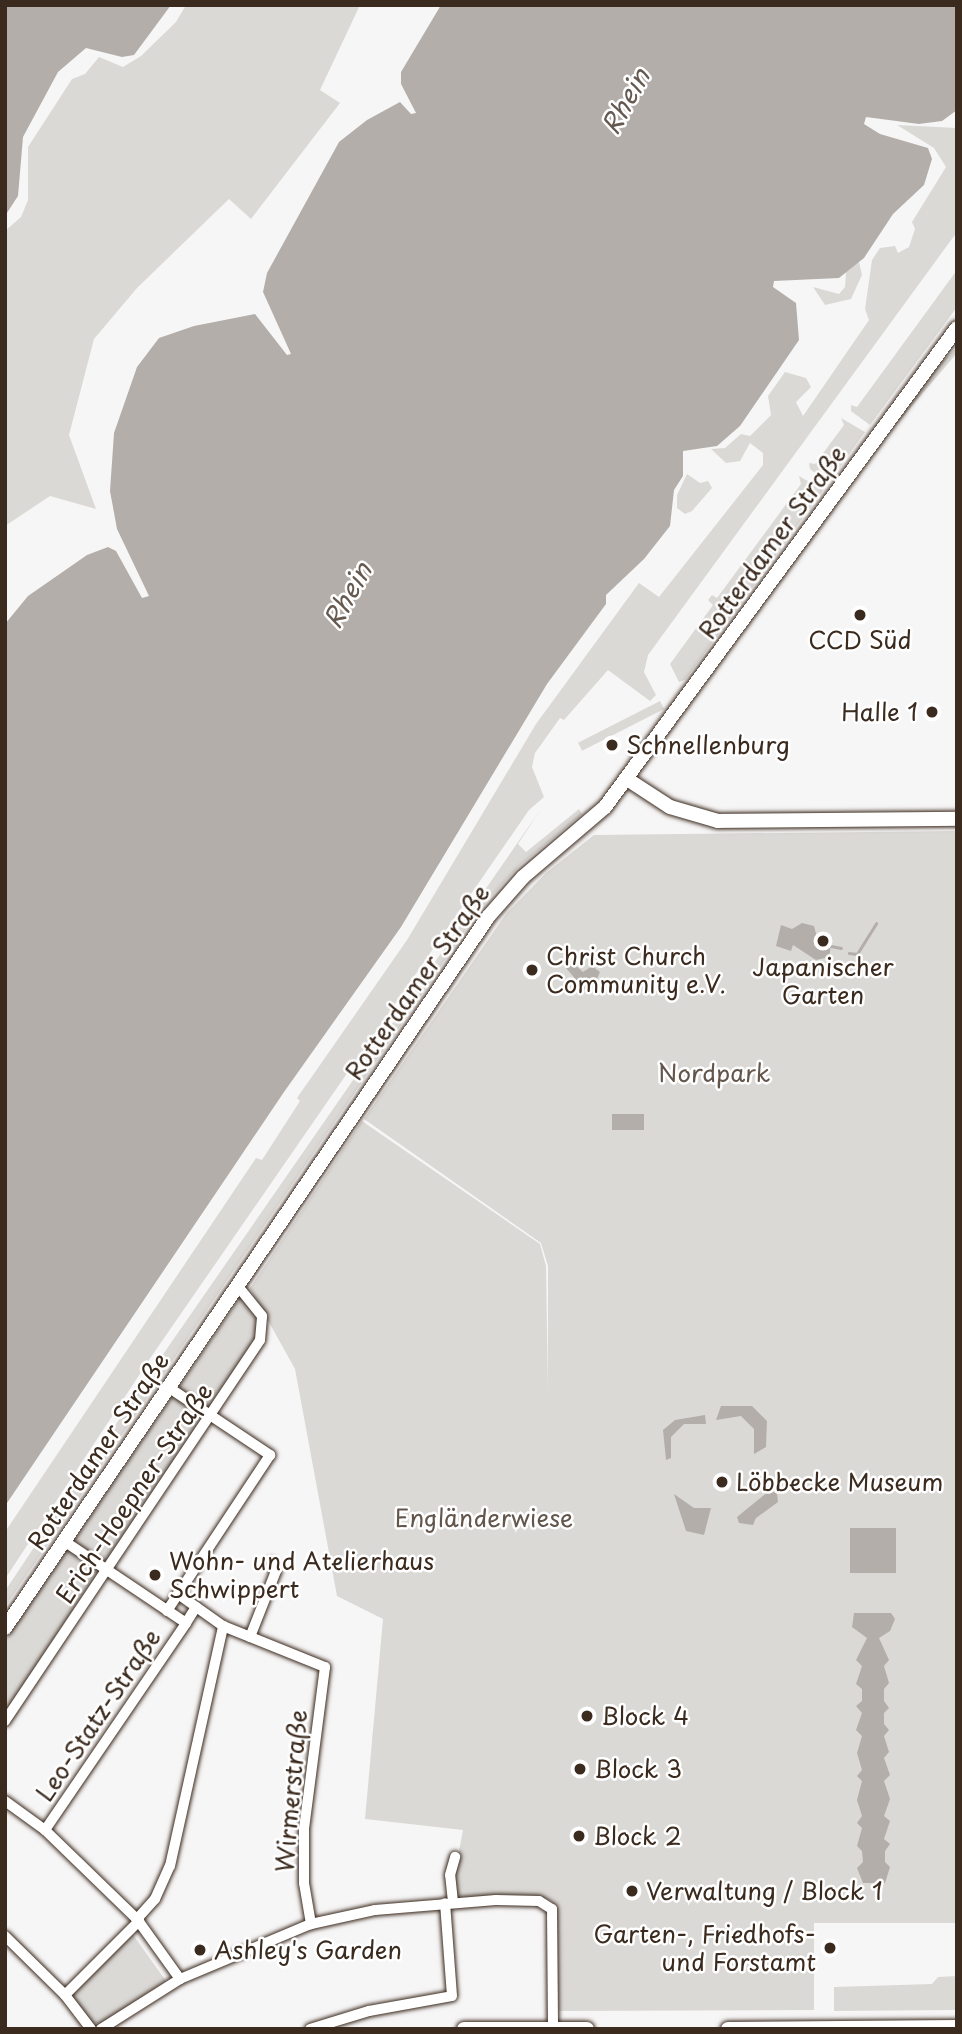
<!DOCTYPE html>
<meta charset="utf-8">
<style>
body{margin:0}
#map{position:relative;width:962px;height:2034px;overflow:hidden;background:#f7f6f6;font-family:"Playpen Sans",sans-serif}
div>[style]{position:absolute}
.green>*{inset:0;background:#dbd9d6;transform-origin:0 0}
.water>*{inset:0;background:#b4aeaa;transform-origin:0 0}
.stream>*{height:2.5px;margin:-1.25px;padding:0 1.25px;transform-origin:1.25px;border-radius:1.25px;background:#b4aeaa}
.roads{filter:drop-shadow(0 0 2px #3b2a1e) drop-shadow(0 0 2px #3b2a1e)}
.minor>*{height:10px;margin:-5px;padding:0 5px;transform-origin:5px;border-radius:5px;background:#fff}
.tertiary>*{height:14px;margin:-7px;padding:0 7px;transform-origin:7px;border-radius:7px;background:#fff}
.dots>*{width:19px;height:19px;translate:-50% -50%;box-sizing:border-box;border:4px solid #fff;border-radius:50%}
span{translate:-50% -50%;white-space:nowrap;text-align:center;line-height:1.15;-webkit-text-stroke:5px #fff;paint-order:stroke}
.street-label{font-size:24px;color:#3b2a1e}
.poi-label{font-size:24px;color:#3b2a1e}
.right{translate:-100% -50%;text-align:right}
.left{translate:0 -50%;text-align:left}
.park-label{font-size:24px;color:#63564c}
.water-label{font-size:26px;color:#65584f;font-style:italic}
.frame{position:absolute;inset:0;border:7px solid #3b2a1e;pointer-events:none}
</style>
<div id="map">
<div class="green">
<i style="clip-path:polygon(186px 5px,360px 5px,320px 90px,340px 103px,251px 219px,229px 199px,137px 288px,94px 339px,69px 435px,96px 509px,50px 496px,5px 526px,5px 231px,21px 217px,28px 200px,28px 147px,72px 79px,85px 74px,99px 57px,123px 67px,141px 56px,176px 22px)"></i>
<i style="clip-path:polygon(897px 125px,957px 128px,957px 232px,648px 655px,644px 672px,656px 695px,650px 701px,608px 670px,564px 720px,560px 718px,535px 753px,532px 767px,544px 797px,529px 810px,151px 1357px,5px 1579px,5px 1532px,256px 1158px,262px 1160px,300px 1101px,297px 1098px,407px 940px,536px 724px,639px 583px,659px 597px,763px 465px,763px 453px,750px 443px,740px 461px,726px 463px,711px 449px,725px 448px,741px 434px,750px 436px,771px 415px,768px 396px,785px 372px,806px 378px,811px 387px,796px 402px,803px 416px,869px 320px,865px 309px,872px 260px,880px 248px,895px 246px,898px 253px,909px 247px,915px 229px,912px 222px,946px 167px,934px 148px)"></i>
<i style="clip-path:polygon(859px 262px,862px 275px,851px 299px,825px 305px,813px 287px,839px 294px,845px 287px,846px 272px)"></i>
<i style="clip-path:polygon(957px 270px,957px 307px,870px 425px,851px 411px,851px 405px,857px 407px)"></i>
<i style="clip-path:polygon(957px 347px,957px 353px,895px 426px,939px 365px)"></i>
<i style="clip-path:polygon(841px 418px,865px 432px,828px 483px,810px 469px,809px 463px,815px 464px,844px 425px)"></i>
<i style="clip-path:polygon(687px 474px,700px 483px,708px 481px,712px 488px,692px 511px,685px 514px,677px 508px,677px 495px)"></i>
<i style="clip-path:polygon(799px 476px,823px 490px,685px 680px,679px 682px,670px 664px,713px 605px,708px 600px,712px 595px,717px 598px,801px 484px)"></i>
<i style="left:660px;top:701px;width:9px;height:92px;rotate:63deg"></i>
<i style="clip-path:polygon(541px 809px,518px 844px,526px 852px,579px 809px,582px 814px,518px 867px,479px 910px,5px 1607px,5px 1591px,148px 1376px)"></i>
<i style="clip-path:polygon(956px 831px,957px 1923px,814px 1923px,814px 2010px,559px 2011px,553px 1902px,547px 1899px,456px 1898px,452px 1888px,463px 1830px,365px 1819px,383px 1619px,337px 1596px,295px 1369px,250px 1288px,362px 1121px,540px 1244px,546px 1266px,548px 1392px,548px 1266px,541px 1243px,364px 1119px,506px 914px,546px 873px,594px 835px)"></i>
<i style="clip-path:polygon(242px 1295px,257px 1311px,260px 1332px,5px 1717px,5px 1641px)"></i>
<i style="clip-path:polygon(131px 1932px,166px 1981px,102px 2023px,92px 2023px,68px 1995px)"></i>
<i style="clip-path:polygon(957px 1976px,957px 2010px,834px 2011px,834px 1987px,932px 1984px,938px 1977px)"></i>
</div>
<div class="water">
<i style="clip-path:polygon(5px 5px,171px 5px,134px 55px,122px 57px,86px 48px,58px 72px,23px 137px,18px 196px,5px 216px)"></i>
<i style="clip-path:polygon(441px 5px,957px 5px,957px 110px,942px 121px,919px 124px,866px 117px,864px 124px,880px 134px,928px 148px,932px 159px,924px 185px,893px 214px,864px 258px,839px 278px,774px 281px,773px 287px,796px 303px,799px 340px,740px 426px,717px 446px,683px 451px,683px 476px,674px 490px,670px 526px,644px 559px,606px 595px,606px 604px,547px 684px,401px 927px,284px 1092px,5px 1506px,5px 624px,28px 596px,87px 555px,108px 547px,116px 551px,142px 598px,149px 596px,117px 529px,110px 491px,114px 433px,137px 367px,159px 338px,194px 326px,255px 314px,287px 355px,291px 354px,263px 292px,267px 273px,339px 142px,367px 120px,400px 102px,411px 114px,416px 113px,401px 84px,401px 72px)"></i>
<i style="clip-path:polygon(802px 923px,814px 926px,818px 941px,832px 940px,829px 957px,816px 960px,793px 945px,791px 951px,776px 946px,781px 925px,792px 929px)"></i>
<i style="clip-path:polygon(573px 963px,583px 972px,592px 966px,600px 972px,593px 988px,584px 989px,566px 968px)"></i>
<i style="left:612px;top:1114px;width:32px;height:16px"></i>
<i style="clip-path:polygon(721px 1406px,752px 1406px,767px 1421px,766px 1447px,754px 1454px,754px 1429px,741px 1416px,716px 1420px)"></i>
<i style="clip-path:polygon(705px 1415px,706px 1424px,684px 1424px,671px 1437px,671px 1458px,666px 1460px,663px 1430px,675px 1420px)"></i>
<i style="clip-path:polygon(769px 1491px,777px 1493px,778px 1502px,756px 1518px,753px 1525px,739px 1523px,737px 1517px)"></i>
<i style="clip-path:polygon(674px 1494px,694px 1508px,711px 1508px,704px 1535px,686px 1531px)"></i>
<i style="left:850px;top:1528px;width:46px;height:45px"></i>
<i style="clip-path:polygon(854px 1613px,891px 1613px,895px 1619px,890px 1631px,879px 1638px,889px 1660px,884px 1666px,889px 1683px,884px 1689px,884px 1701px,889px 1708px,884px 1713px,884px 1724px,889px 1730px,884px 1736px,889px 1752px,884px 1758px,890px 1775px,884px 1781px,890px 1799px,884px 1816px,890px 1821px,884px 1839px,890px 1844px,885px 1851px,885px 1862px,890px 1867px,885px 1883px,863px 1883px,857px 1868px,863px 1862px,862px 1851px,857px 1846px,862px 1828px,857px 1823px,862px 1816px,857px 1800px,862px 1781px,857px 1776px,862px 1770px,857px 1753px,862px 1736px,856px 1730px,862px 1713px,856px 1706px,862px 1701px,862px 1689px,856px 1684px,862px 1666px,856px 1660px,867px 1638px,852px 1627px)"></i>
</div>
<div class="stream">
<i style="left:831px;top:946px;width:10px;rotate:11deg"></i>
<i style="left:849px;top:953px;width:8px;rotate:7deg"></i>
<i style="left:857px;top:954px;width:36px;rotate:-58deg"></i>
</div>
<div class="roads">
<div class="minor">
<i style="left:168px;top:1387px;width:123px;rotate:33.7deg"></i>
<i style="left:270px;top:1455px;width:167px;rotate:123.5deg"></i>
<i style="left:64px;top:1541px;width:147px;rotate:33.9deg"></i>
<i style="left:186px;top:1623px;width:19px;rotate:-58deg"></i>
<i style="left:167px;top:1611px;width:20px;rotate:-57deg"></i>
<i style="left:178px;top:1594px;width:55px;rotate:35.4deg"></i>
<i style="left:223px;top:1626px;width:110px;rotate:21.9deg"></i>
<i style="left:325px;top:1667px;width:163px;rotate:97.4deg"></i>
<i style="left:304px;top:1829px;width:54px;rotate:90deg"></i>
<i style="left:304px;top:1883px;width:42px;rotate:80.3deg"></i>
<i style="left:250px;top:1637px;width:71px;rotate:-68.5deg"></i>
<i style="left:276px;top:1571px;width:9px;rotate:-117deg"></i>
<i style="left:5px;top:1721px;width:458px;rotate:-56.2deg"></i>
<i style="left:260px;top:1340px;width:24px;rotate:-85deg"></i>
<i style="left:262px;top:1316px;width:40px;rotate:-129deg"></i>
<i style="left:5px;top:1801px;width:49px;rotate:35.9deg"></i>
<i style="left:45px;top:1830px;width:128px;rotate:44.1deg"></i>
<i style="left:137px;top:1919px;width:74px;rotate:54.4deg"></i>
<i style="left:45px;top:1830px;width:250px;rotate:-55.7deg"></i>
<i style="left:453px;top:1902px;width:27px;rotate:-96deg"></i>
<i style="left:450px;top:1875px;width:19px;rotate:-74deg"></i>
<i style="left:137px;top:1919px;width:27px;rotate:-48deg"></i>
<i style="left:155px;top:1899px;width:36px;rotate:-66deg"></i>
<i style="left:170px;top:1866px;width:246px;rotate:-77.5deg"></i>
<i style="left:5px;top:1936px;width:84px;rotate:44.5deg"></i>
<i style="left:65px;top:1995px;width:43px;rotate:52.6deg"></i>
<i style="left:65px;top:1995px;width:105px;rotate:-45deg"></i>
<i style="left:101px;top:2029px;width:93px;rotate:-32.3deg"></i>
<i style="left:180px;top:1979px;width:142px;rotate:-22.8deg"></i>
<i style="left:311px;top:1924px;width:66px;rotate:-12.3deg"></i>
<i style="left:375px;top:1910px;width:121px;rotate:-4.7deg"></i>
<i style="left:496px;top:1900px;width:43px;rotate:1.3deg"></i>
<i style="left:539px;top:1901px;width:15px;rotate:32deg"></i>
<i style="left:552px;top:1909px;width:119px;rotate:89.5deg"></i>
<i style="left:310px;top:2029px;width:62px;rotate:-17deg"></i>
<i style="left:369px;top:2011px;width:84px;rotate:-10.2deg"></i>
<i style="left:452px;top:1996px;width:93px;rotate:-94.3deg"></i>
</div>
<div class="tertiary">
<i style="left:627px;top:779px;width:51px;rotate:33.1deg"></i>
<i style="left:670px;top:807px;width:50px;rotate:16.3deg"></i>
<i style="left:718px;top:821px;width:239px;rotate:-0.5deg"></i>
<i style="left:5px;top:1628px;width:860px;rotate:-55.81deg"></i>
<i style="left:488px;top:917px;width:53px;rotate:-48.8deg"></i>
<i style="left:523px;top:877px;width:108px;rotate:-40.5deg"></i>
<i style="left:605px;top:807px;width:594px;rotate:-53.69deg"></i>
<i style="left:464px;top:2029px;width:123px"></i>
<i style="left:728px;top:2029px;width:229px;rotate:-0.5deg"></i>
</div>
</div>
<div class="dots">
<i style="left:860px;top:615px;background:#3b2a1e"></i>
<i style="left:932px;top:712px;background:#3b2a1e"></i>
<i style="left:612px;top:745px;background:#3b2a1e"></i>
<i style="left:823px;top:941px;background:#3b2a1e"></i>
<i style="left:532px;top:970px;background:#3b2a1e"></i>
<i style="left:722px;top:1482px;background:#3b2a1e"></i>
<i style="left:155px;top:1575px;background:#3b2a1e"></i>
<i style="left:587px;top:1716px;background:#3b2a1e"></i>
<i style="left:580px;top:1769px;background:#3b2a1e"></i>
<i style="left:579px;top:1836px;background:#3b2a1e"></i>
<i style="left:632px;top:1891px;background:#3b2a1e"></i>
<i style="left:830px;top:1948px;background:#3b2a1e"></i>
<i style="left:200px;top:1950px;background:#3b2a1e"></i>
</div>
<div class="street-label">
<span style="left:772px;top:542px;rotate:-54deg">Rotterdamer Straße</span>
<span style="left:417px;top:982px;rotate:-55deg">Rotterdamer Straße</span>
<span style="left:98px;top:1451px;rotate:-56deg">Rotterdamer Straße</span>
<span style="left:134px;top:1493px;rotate:-56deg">Erich-Hoepner-Straße</span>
<span style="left:98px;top:1715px;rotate:-56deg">Leo-Statz-Straße</span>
<span style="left:291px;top:1791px;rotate:-85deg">Wirmerstraße</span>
</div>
<div class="poi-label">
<span style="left:860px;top:640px">CCD Süd</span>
<span class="right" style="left:918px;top:712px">Halle 1</span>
<span class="left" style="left:626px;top:745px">Schnellenburg</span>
<span class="left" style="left:546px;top:970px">Christ Church<br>Community e.V.</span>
<span style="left:823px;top:981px">Japanischer<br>Garten</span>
<span class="left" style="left:736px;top:1482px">Löbbecke Museum</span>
<span class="left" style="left:169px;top:1575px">Wohn- und Atelierhaus<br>Schwippert</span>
<span class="left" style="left:601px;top:1716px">Block 4</span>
<span class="left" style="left:594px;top:1769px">Block 3</span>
<span class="left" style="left:593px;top:1836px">Block 2</span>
<span class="left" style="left:646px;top:1891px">Verwaltung / Block 1</span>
<span class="right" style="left:816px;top:1948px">Garten-, Friedhofs-<br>und Forstamt</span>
<span class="left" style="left:214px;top:1950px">Ashley's Garden</span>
</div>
<div class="park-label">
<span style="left:714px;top:1073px">Nordpark</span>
<span style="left:484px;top:1518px">Engländerwiese</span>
</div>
<div class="water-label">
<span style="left:625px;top:101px;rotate:-61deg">Rhein</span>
<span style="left:347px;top:595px;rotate:-61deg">Rhein</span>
</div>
<div class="frame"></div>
</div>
